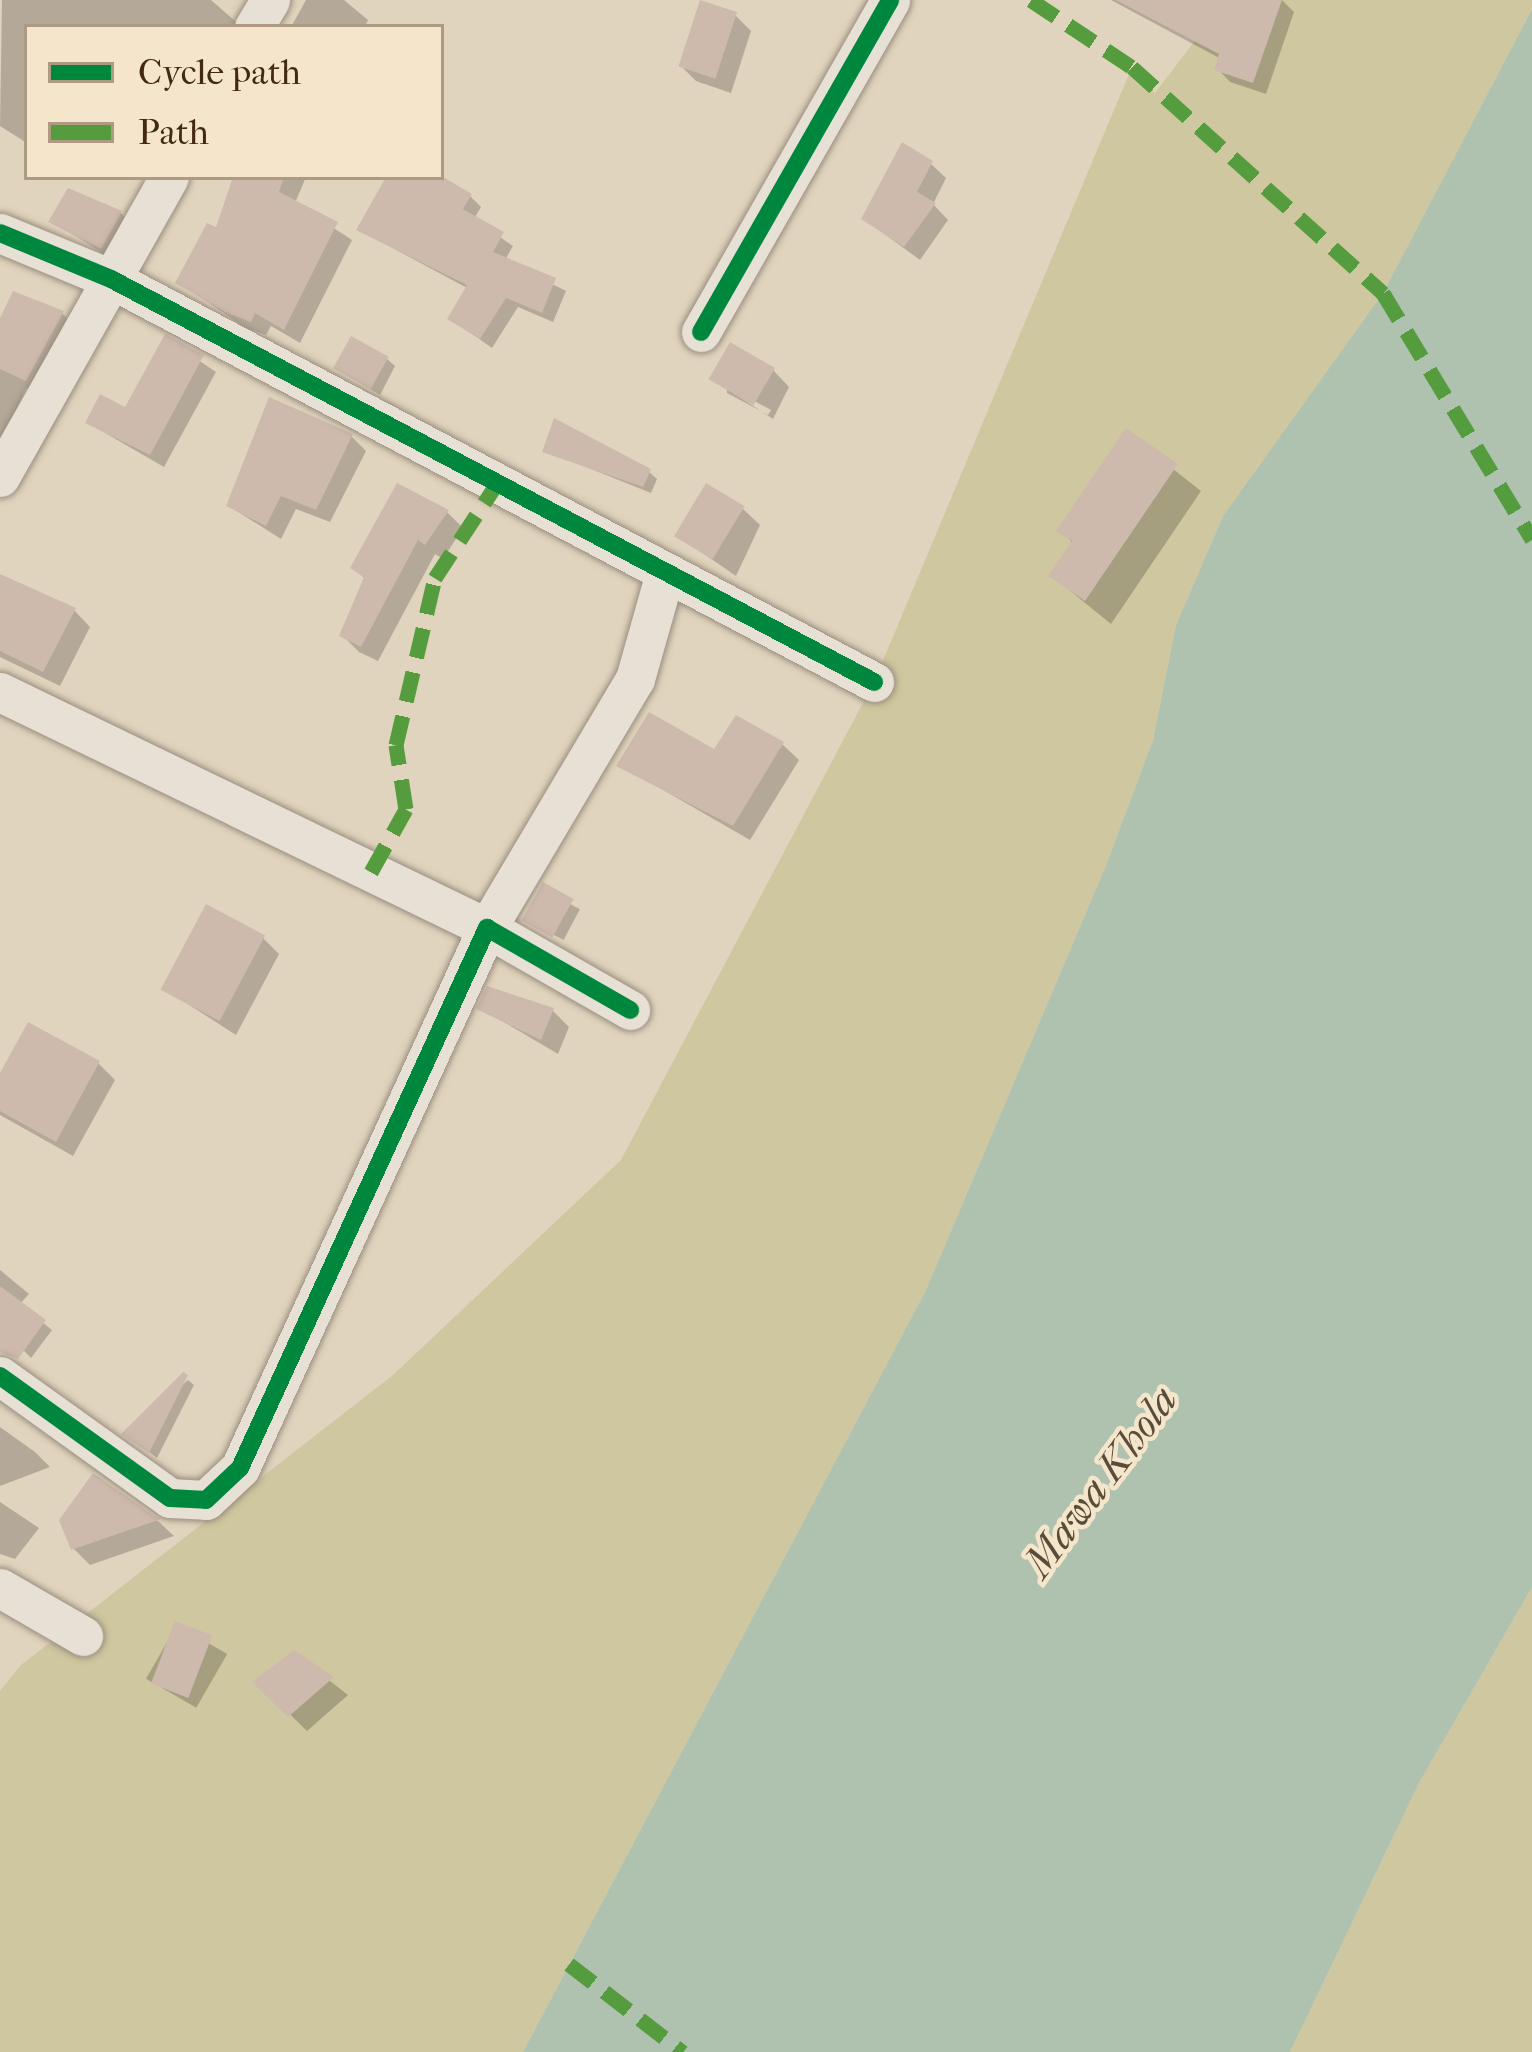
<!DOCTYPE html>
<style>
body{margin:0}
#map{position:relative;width:1532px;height:2052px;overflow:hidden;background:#e1d4be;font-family:"IM FELL French Canon",serif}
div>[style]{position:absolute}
.green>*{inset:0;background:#cfc79f}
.water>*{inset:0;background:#afc2b0}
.shadow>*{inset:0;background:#0003;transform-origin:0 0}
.building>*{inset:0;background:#ceb9ad;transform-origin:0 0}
.roads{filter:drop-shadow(0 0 3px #998e7f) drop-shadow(0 0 3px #998e7f)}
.street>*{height:39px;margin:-19.5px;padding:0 19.5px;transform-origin:19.5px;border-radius:19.5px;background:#e6e0d5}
.quiet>*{height:15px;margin-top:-7.5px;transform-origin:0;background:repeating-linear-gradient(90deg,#549c3d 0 30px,transparent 0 45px)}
.cycleway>*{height:18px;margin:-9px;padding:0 9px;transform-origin:9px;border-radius:9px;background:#00873e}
span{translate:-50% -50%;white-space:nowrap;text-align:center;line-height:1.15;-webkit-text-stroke:9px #f5e6cb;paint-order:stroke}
.water-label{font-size:42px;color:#594c3a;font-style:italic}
.legend{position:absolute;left:24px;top:24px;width:420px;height:156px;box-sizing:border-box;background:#f5e6cb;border:3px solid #ae9a82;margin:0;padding:15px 21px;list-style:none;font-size:36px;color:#432815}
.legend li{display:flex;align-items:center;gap:24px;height:60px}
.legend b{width:60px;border:3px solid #ae9a82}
</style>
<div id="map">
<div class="green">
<i style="clip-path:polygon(1226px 0,1532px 0,1532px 9px,1383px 293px,1223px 516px,1176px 625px,1153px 740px,1107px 863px,926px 1290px,523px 2052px,0 2052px,0 1691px,21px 1665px,393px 1375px,621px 1160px,874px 682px,1132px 67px,1155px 93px)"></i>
<i style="clip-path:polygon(1532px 1587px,1532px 2052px,1290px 2052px,1419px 1783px)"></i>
</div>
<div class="water">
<i style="clip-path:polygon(1532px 9px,1532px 1587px,1419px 1783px,1290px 2052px,523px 2052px,926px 1290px,1107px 863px,1153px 740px,1176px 625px,1223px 516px,1383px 293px)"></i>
</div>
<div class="shadow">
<i style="clip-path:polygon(2px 0,211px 0,242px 27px,27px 27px,27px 143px,0 126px)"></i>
<i style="clip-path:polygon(306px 0,344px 0,368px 20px,365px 27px,291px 27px)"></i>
<i style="clip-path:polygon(1111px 0,1282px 0,1294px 12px,1266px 94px,1230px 82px,1218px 69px,1221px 59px)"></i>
<i style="clip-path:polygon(735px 15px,751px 31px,731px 93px,696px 81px,680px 65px)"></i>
<i style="clip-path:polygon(931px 164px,946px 178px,933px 204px,948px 220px,920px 260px,864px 219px)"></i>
<i style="clip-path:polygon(237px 177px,306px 177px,295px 203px,352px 240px,300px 343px,271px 326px,266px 335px,246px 328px,178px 282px,218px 231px)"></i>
<i style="clip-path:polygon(409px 177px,437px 177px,470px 196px,481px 207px,474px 219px,513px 246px,505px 260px,566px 291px,553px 322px,518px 307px,492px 348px,451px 319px,469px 289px,359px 230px)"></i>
<i style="clip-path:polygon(121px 213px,137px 230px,118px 263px,52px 221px)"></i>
<i style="clip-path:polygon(15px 295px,63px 314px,79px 330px,43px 395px,26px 388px,0 449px,0 325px)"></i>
<i style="clip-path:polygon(166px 338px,216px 372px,164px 467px,88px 423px,126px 411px)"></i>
<i style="clip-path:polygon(387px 359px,395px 366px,380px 395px,337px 369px)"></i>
<i style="clip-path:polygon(evenodd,773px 370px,789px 387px,773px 419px,712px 379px,773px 370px,727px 386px,771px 410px,768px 415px,727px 393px,727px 386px)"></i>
<i style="clip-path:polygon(1127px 433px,1201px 491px,1111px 624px,1052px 576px,1074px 544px,1060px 530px)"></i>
<i style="clip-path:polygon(351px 436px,366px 451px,330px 522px,296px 509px,281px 539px,229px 506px)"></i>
<i style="clip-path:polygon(546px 451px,649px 472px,657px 479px,651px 493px)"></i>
<i style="clip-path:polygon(743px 509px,760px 525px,736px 576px,679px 537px)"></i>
<i style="clip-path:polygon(447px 512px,463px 528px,443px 559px,435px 554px,378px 661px,359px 652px,342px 635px,366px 580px,354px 568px)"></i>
<i style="clip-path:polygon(0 597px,74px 610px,90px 627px,60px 686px,0 657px)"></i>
<i style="clip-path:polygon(782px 744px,799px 760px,750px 840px,620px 765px)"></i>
<i style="left:542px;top:889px;width:43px;height:35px;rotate:28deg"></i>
<i style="clip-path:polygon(263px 938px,279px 954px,236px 1035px,163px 988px)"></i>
<i style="clip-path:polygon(480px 1008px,553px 1011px,569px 1027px,558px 1054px)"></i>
<i style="clip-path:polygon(98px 1063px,115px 1080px,73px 1156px,0 1115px,0 1079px)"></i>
<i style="clip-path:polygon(0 1270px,29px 1294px,20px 1304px,52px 1330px,31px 1358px,0 1326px)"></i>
<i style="clip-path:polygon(188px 1380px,194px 1385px,157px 1458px,126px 1434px)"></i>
<i style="clip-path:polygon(0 1427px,35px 1452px,50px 1467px,0 1486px)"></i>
<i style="clip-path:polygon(94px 1477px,159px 1522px,174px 1536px,90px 1565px,73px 1548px)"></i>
<i style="clip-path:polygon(0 1502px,39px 1528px,15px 1559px,0 1554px)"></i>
<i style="left:177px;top:1625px;width:58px;height:62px;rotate:30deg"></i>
<i style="clip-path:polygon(294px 1653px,348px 1695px,307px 1731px,257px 1682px)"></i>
</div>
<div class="building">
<i style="left:700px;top:0;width:39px;height:70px;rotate:18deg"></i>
<i style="clip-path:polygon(1116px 0,1282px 0,1253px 83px,1214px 70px,1219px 54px)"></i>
<i style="clip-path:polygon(902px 142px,933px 161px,917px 192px,936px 203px,904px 247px,861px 219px)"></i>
<i style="clip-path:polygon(233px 177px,284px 177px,279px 192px,338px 222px,284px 330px,255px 313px,251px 322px,227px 313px,175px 283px,207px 223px,216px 227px)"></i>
<i style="clip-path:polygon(386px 177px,443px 177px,472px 194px,463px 209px,504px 232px,493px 252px,556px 278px,542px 313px,506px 298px,480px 339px,447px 319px,467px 285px,356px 230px)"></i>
<i style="clip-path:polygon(68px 188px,122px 211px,101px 249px,48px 222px)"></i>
<i style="clip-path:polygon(13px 291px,64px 311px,26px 381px,0 369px,0 318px)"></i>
<i style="clip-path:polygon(165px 334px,204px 355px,150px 455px,85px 423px,100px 394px,125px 407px)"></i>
<i style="left:351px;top:336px;width:43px;height:37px;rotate:29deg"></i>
<i style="left:730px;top:342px;width:52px;height:43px;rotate:30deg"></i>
<i style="clip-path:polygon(269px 397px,353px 434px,316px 510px,281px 496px,266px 526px,226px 506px)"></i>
<i style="clip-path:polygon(554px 418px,651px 469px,643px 487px,542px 452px)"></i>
<i style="clip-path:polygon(1126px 428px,1178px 464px,1085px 601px,1048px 576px,1072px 541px,1056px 531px)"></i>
<i style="clip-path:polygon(397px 483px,449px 510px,425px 545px,418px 540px,361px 647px,339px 636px,364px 577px,350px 568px)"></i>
<i style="left:706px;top:483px;width:45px;height:62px;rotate:31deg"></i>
<i style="clip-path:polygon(0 574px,76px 608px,43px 672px,0 651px)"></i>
<i style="clip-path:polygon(649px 712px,714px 749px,736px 715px,784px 742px,733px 826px,616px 766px)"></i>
<i style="left:543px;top:882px;width:35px;height:44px;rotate:29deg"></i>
<i style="left:206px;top:904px;width:67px;height:97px;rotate:28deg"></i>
<i style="clip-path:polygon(487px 986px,554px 1008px,541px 1040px,476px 1009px)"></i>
<i style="clip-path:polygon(28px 1022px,100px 1061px,56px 1142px,0 1111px,0 1073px)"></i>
<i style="clip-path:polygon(0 1286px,46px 1320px,18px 1359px,0 1352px)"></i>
<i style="clip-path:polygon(183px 1372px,188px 1375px,149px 1453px,121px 1434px)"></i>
<i style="clip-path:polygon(93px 1473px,156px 1517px,161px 1519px,71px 1550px,59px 1520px)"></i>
<i style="left:175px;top:1621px;width:40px;height:67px;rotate:21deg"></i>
<i style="clip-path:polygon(294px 1650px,334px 1677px,288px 1717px,252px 1682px)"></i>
</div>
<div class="roads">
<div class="street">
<i style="left:254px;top:27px;width:31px;rotate:-59deg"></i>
<i style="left:0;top:233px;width:120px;rotate:22.5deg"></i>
<i style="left:111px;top:279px;width:863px;rotate:27.84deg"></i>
<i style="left:701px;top:332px;width:382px;rotate:-60.3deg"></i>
<i style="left:0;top:477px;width:344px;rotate:-60.6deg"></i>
<i style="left:0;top:692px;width:541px;rotate:25.85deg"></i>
<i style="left:487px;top:928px;width:290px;rotate:-59.3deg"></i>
<i style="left:635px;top:679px;width:110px;rotate:-74.2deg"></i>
<i style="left:0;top:1376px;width:209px;rotate:35.7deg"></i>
<i style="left:170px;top:1498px;width:36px;rotate:3deg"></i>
<i style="left:206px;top:1500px;width:47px;rotate:-43.3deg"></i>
<i style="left:240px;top:1468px;width:594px;rotate:-65.42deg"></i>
<i style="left:487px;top:928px;width:165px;rotate:29.8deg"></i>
<i style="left:0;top:1588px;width:96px;rotate:30deg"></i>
</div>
</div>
<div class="quiet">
<i style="left:1031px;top:0;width:121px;rotate:33.6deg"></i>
<i style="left:1132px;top:67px;width:338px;rotate:42deg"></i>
<i style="left:1383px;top:293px;width:288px;rotate:58.8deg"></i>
<i style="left:371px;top:872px;width:72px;rotate:-60.9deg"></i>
<i style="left:406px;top:809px;width:65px;rotate:-98.9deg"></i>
<i style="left:396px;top:745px;width:171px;rotate:-76.9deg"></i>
<i style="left:435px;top:578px;width:111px;rotate:-56.7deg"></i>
<i style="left:569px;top:1964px;width:144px;rotate:37.7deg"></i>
</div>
<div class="cycleway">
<i style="left:0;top:233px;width:120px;rotate:22.5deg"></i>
<i style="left:111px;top:279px;width:863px;rotate:27.84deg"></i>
<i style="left:701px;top:332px;width:382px;rotate:-60.3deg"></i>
<i style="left:0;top:1376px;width:209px;rotate:35.7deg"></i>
<i style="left:170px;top:1498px;width:36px;rotate:3deg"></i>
<i style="left:206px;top:1500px;width:47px;rotate:-43.3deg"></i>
<i style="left:240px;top:1468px;width:594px;rotate:-65.42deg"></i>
<i style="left:487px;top:928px;width:165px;rotate:29.8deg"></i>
</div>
<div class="water-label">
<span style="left:1101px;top:1482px;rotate:-53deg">Mawa Khola</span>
</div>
<ul class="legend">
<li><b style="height:15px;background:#00873e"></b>Cycle path</li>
<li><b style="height:15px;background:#549c3d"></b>Path</li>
</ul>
</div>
